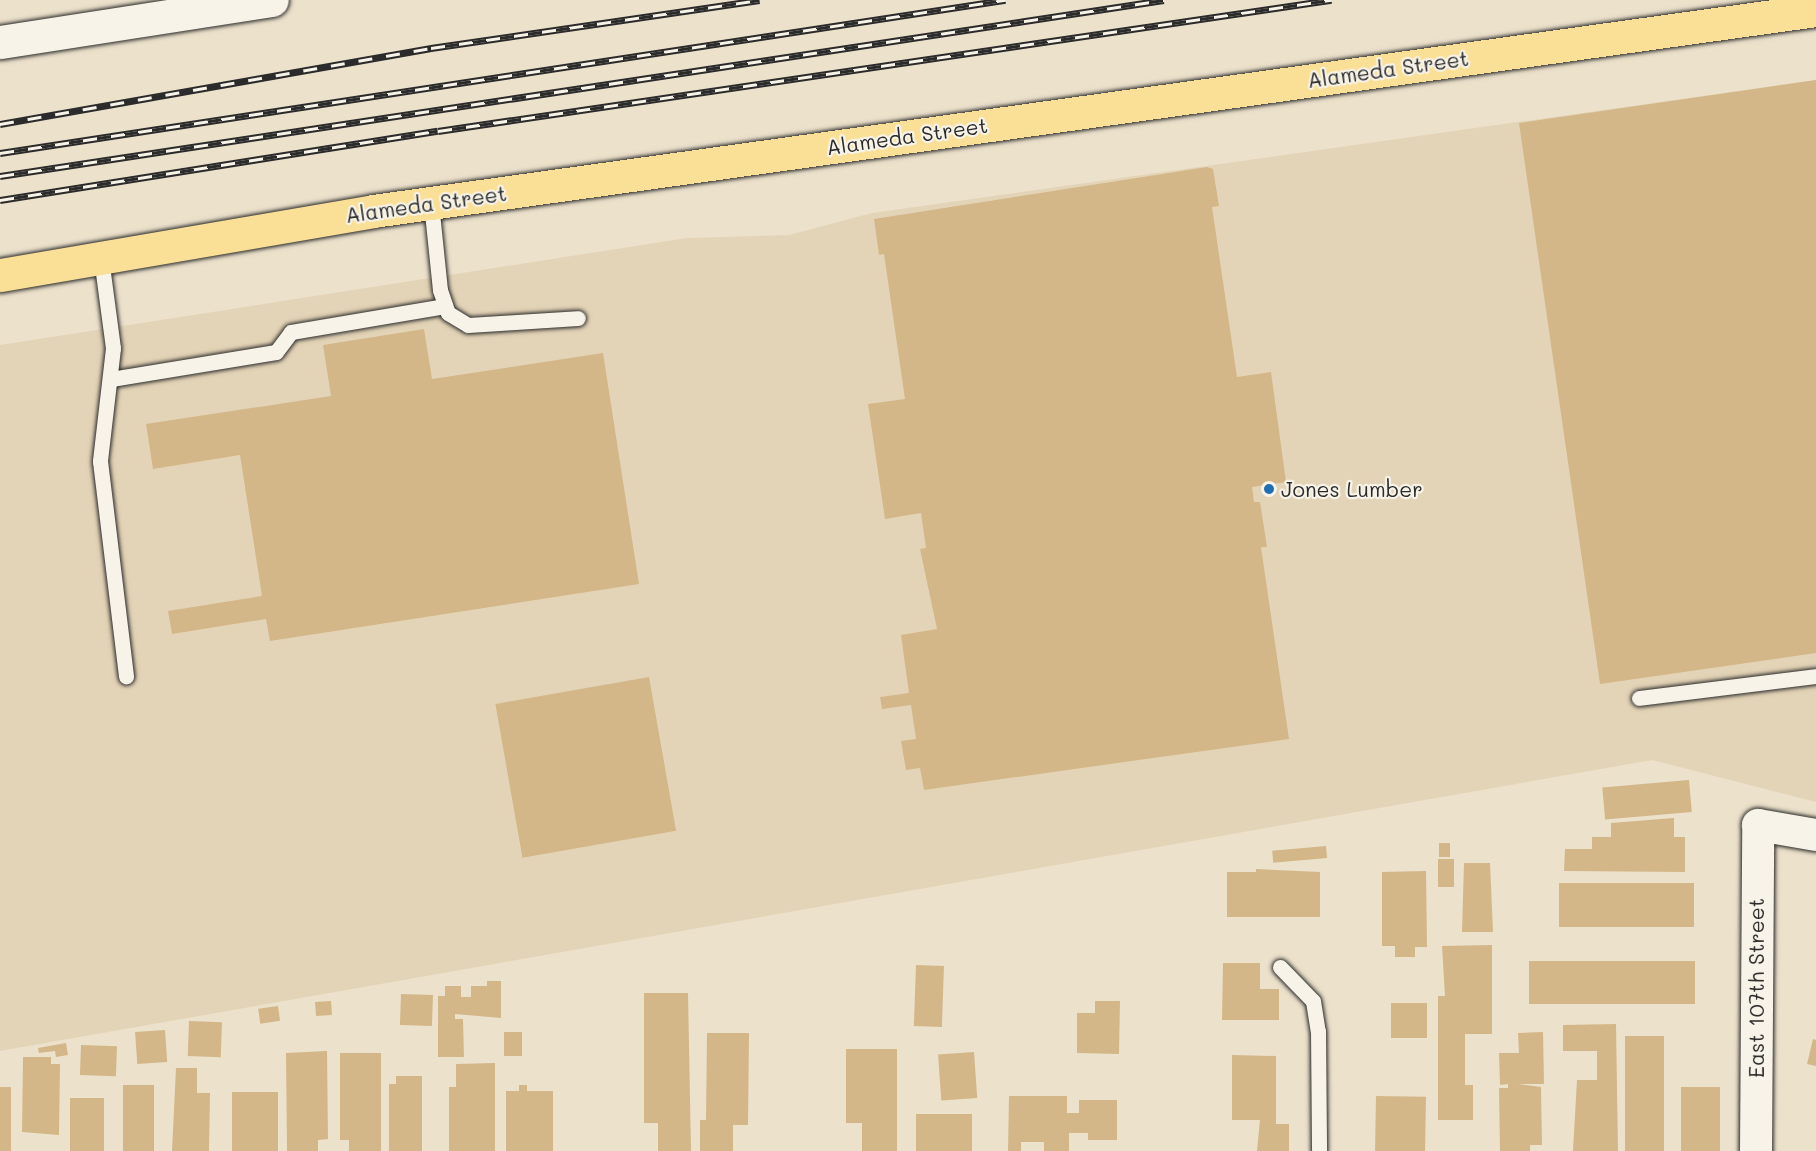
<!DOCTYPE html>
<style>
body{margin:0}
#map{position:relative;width:1816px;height:1151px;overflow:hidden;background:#ece1cb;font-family:Mali,sans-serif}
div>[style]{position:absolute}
.built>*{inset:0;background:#e4d4b7}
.building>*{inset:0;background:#d3b788;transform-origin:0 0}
.roads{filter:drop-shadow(0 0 2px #2b2b2b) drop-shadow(0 0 2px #2b2b2b)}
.lane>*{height:15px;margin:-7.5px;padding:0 7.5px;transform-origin:7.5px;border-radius:7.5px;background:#f7f3e8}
.street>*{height:32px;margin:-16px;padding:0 16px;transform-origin:16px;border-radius:16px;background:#f7f3e8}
.secondary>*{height:33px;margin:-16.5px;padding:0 16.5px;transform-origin:16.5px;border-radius:16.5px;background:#f7f3e8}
.primary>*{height:33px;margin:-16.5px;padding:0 16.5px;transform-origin:16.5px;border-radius:16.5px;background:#fadf96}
.rail>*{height:7px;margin-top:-3.5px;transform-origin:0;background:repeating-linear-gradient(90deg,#f7f3e8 0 14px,#2b2b2b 0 28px);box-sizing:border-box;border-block:2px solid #2b2b2b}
.dots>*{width:16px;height:16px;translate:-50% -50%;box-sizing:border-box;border:3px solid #f7f3e8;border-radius:50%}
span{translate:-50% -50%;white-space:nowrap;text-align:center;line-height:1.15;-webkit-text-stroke:4.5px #f7f3e8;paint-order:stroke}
.street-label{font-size:21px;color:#2b2b2b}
.poi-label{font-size:21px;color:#2b2b2b}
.left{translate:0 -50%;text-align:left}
</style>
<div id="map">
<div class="built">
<i style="clip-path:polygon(1816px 80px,1816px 802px,1652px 760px,0 1051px,0 345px,687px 238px,789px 235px,872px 213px)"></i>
</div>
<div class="building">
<i style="clip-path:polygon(1816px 80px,1816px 653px,1600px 684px,1519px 123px)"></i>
<i style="clip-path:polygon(1207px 167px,1213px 169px,1219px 206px,1212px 207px,1237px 377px,1271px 372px,1286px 482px,1252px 487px,1254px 502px,1260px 502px,1267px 547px,1261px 547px,1289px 739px,924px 790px,920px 768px,906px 770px,901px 741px,916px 739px,911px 705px,882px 709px,880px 697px,909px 693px,901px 635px,937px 629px,920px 549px,926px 548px,921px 513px,885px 519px,868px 404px,905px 399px,884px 254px,879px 255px,874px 219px)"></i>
<i style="clip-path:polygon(424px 329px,432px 379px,603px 353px,639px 584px,270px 641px,266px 619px,172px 634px,168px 611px,262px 596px,240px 455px,153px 469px,146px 424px,331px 396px,323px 345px)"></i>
<i style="left:649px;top:677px;width:156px;height:156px;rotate:80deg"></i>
<i style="left:1689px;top:780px;width:32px;height:87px;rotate:85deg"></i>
<i style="clip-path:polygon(1674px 818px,1674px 837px,1685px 837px,1685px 872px,1564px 871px,1565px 849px,1592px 849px,1592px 837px,1611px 837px,1611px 823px)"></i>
<i style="left:1439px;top:843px;width:11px;height:14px"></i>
<i style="left:1326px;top:846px;width:12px;height:54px;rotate:85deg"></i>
<i style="left:1438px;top:859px;width:16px;height:28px"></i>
<i style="clip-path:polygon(1464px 863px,1490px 863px,1493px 932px,1462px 932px)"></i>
<i style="clip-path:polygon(1256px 869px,1320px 872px,1320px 917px,1227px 917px,1227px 872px,1256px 872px)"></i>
<i style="clip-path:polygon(1426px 871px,1427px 947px,1415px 947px,1415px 957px,1395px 957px,1395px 946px,1382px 946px,1382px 872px)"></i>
<i style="left:1559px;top:883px;width:135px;height:44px"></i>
<i style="clip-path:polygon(1492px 945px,1492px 1034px,1465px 1034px,1465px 1085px,1473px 1085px,1473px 1120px,1438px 1120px,1438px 996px,1445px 996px,1442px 946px)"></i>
<i style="left:1529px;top:961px;width:166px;height:43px"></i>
<i style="clip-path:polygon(1223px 963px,1260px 963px,1260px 989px,1279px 989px,1279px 1020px,1222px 1020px)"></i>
<i style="left:916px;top:965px;width:28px;height:61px;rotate:2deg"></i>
<i style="clip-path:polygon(487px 981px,501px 981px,501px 1018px,455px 1014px,455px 1019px,463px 1019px,464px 1057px,438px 1057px,438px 996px,445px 996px,445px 986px,461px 986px,461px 997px,471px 997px,471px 986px,487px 986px)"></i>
<i style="clip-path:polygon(644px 993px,688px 993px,691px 1151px,658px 1151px,658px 1123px,644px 1123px)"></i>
<i style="left:401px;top:994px;width:32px;height:31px;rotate:2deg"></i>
<i style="left:331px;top:1001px;width:14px;height:16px;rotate:86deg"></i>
<i style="clip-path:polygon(1095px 1001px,1120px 1001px,1119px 1054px,1077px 1053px,1077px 1013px,1095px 1013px)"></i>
<i style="left:1391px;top:1003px;width:36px;height:35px"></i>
<i style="left:278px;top:1006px;width:15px;height:20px;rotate:82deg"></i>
<i style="left:189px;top:1021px;width:33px;height:35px;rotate:2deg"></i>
<i style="clip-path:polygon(1616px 1024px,1618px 1151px,1573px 1151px,1577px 1080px,1597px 1080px,1597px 1051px,1563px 1051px,1563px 1025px)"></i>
<i style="left:165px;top:1030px;width:32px;height:30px;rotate:86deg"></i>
<i style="left:504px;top:1032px;width:18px;height:24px"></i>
<i style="clip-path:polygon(1543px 1032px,1544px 1084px,1518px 1084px,1541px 1087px,1542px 1145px,1530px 1145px,1530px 1151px,1500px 1151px,1499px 1088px,1508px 1088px,1508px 1084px,1500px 1085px,1499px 1053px,1519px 1053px,1518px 1033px)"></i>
<i style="clip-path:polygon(707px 1033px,749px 1033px,748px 1125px,733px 1125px,733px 1151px,700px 1151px,700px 1120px,706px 1120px)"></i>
<i style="left:1625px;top:1036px;width:39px;height:115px"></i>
<i style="clip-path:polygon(1813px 1039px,1816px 1040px,1816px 1066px,1807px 1064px)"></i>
<i style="clip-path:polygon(66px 1043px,68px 1055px,56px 1057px,55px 1051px,39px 1053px,38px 1048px)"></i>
<i style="left:81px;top:1045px;width:36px;height:30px;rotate:2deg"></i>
<i style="clip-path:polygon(846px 1049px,897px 1049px,897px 1151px,862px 1151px,862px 1123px,846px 1123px)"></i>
<i style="clip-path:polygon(327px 1051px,328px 1139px,318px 1140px,318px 1151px,287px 1151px,286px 1053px)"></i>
<i style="left:974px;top:1052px;width:46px;height:36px;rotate:86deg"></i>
<i style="clip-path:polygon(340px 1053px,381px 1053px,381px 1151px,349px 1151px,349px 1140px,340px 1140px)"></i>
<i style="clip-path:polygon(1232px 1055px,1276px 1056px,1276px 1124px,1289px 1124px,1289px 1151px,1257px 1151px,1260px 1120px,1232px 1120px)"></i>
<i style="clip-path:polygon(23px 1057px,51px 1057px,51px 1064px,60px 1064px,59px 1135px,22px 1132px)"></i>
<i style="clip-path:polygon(495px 1063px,495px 1151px,449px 1151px,449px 1087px,456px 1087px,456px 1064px)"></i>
<i style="clip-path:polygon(176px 1068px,197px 1068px,197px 1093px,210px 1093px,209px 1151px,172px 1151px)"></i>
<i style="clip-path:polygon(396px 1076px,422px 1076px,422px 1151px,389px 1151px,389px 1084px,396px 1084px)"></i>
<i style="left:123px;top:1085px;width:31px;height:66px"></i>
<i style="clip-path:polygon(519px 1085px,527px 1085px,527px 1091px,553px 1091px,553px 1151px,506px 1151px,506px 1091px,519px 1091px)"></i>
<i style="left:0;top:1087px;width:11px;height:64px"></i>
<i style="left:1681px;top:1087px;width:39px;height:64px"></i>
<i style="left:232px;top:1092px;width:46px;height:59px"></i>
<i style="clip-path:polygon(1009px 1096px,1067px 1096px,1067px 1113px,1079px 1113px,1079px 1100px,1117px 1100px,1117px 1140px,1088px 1140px,1088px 1133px,1069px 1133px,1069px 1151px,1044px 1151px,1044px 1142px,1021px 1142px,1021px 1151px,1008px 1151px)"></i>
<i style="left:1376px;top:1096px;width:50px;height:55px;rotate:1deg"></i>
<i style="left:70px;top:1098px;width:34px;height:53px"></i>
<i style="left:916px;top:1114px;width:56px;height:37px"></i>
</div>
<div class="roads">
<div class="lane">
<i style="left:431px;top:203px;width:87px;rotate:84.1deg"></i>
<i style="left:440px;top:290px;width:24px;rotate:71deg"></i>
<i style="left:448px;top:313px;width:23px;rotate:31deg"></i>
<i style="left:468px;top:325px;width:110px;rotate:-3.6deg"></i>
<i style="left:101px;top:258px;width:91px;rotate:82.4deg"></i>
<i style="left:113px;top:348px;width:114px;rotate:96.6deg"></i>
<i style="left:100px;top:461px;width:217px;rotate:83.1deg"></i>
<i style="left:111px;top:379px;width:167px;rotate:-9.3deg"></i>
<i style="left:276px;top:352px;width:25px;rotate:-53deg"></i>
<i style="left:291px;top:332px;width:156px;rotate:-9.6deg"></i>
<i style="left:1639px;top:698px;width:178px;rotate:-7.1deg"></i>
<i style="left:1280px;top:967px;width:47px;rotate:45.9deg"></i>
<i style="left:1313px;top:1001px;width:30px;rotate:81deg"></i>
<i style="left:1318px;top:1031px;width:120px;rotate:89.5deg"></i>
</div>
<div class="street">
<i style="left:1756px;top:1151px;width:326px;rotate:-89.6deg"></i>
<i style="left:1758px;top:825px;width:59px;rotate:9.8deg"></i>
</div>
<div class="secondary">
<i style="left:0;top:42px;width:275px;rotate:-8.8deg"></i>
</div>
<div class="primary">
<i style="left:0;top:275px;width:378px;rotate:-9.7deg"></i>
<i style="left:373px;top:211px;width:1457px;rotate:-7.93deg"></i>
</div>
</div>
<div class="rail">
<i style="left:0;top:124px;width:438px;rotate:-10deg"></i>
<i style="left:431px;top:48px;width:332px;rotate:-8.3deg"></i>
<i style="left:0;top:153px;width:1017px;rotate:-8.66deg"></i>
<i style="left:0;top:176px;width:1177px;rotate:-8.6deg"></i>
<i style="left:0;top:200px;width:443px;rotate:-9deg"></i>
<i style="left:438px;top:131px;width:903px;rotate:-8.35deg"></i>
</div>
<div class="dots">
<i style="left:1269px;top:489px;background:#1f6fb2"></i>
</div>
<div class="street-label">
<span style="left:1388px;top:69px;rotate:-8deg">Alameda Street</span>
<span style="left:907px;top:136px;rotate:-8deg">Alameda Street</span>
<span style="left:426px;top:204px;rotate:-8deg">Alameda Street</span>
<span style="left:1756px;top:988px;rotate:-90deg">East 107th Street</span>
</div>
<div class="poi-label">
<span class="left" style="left:1281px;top:489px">Jones Lumber</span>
</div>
</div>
